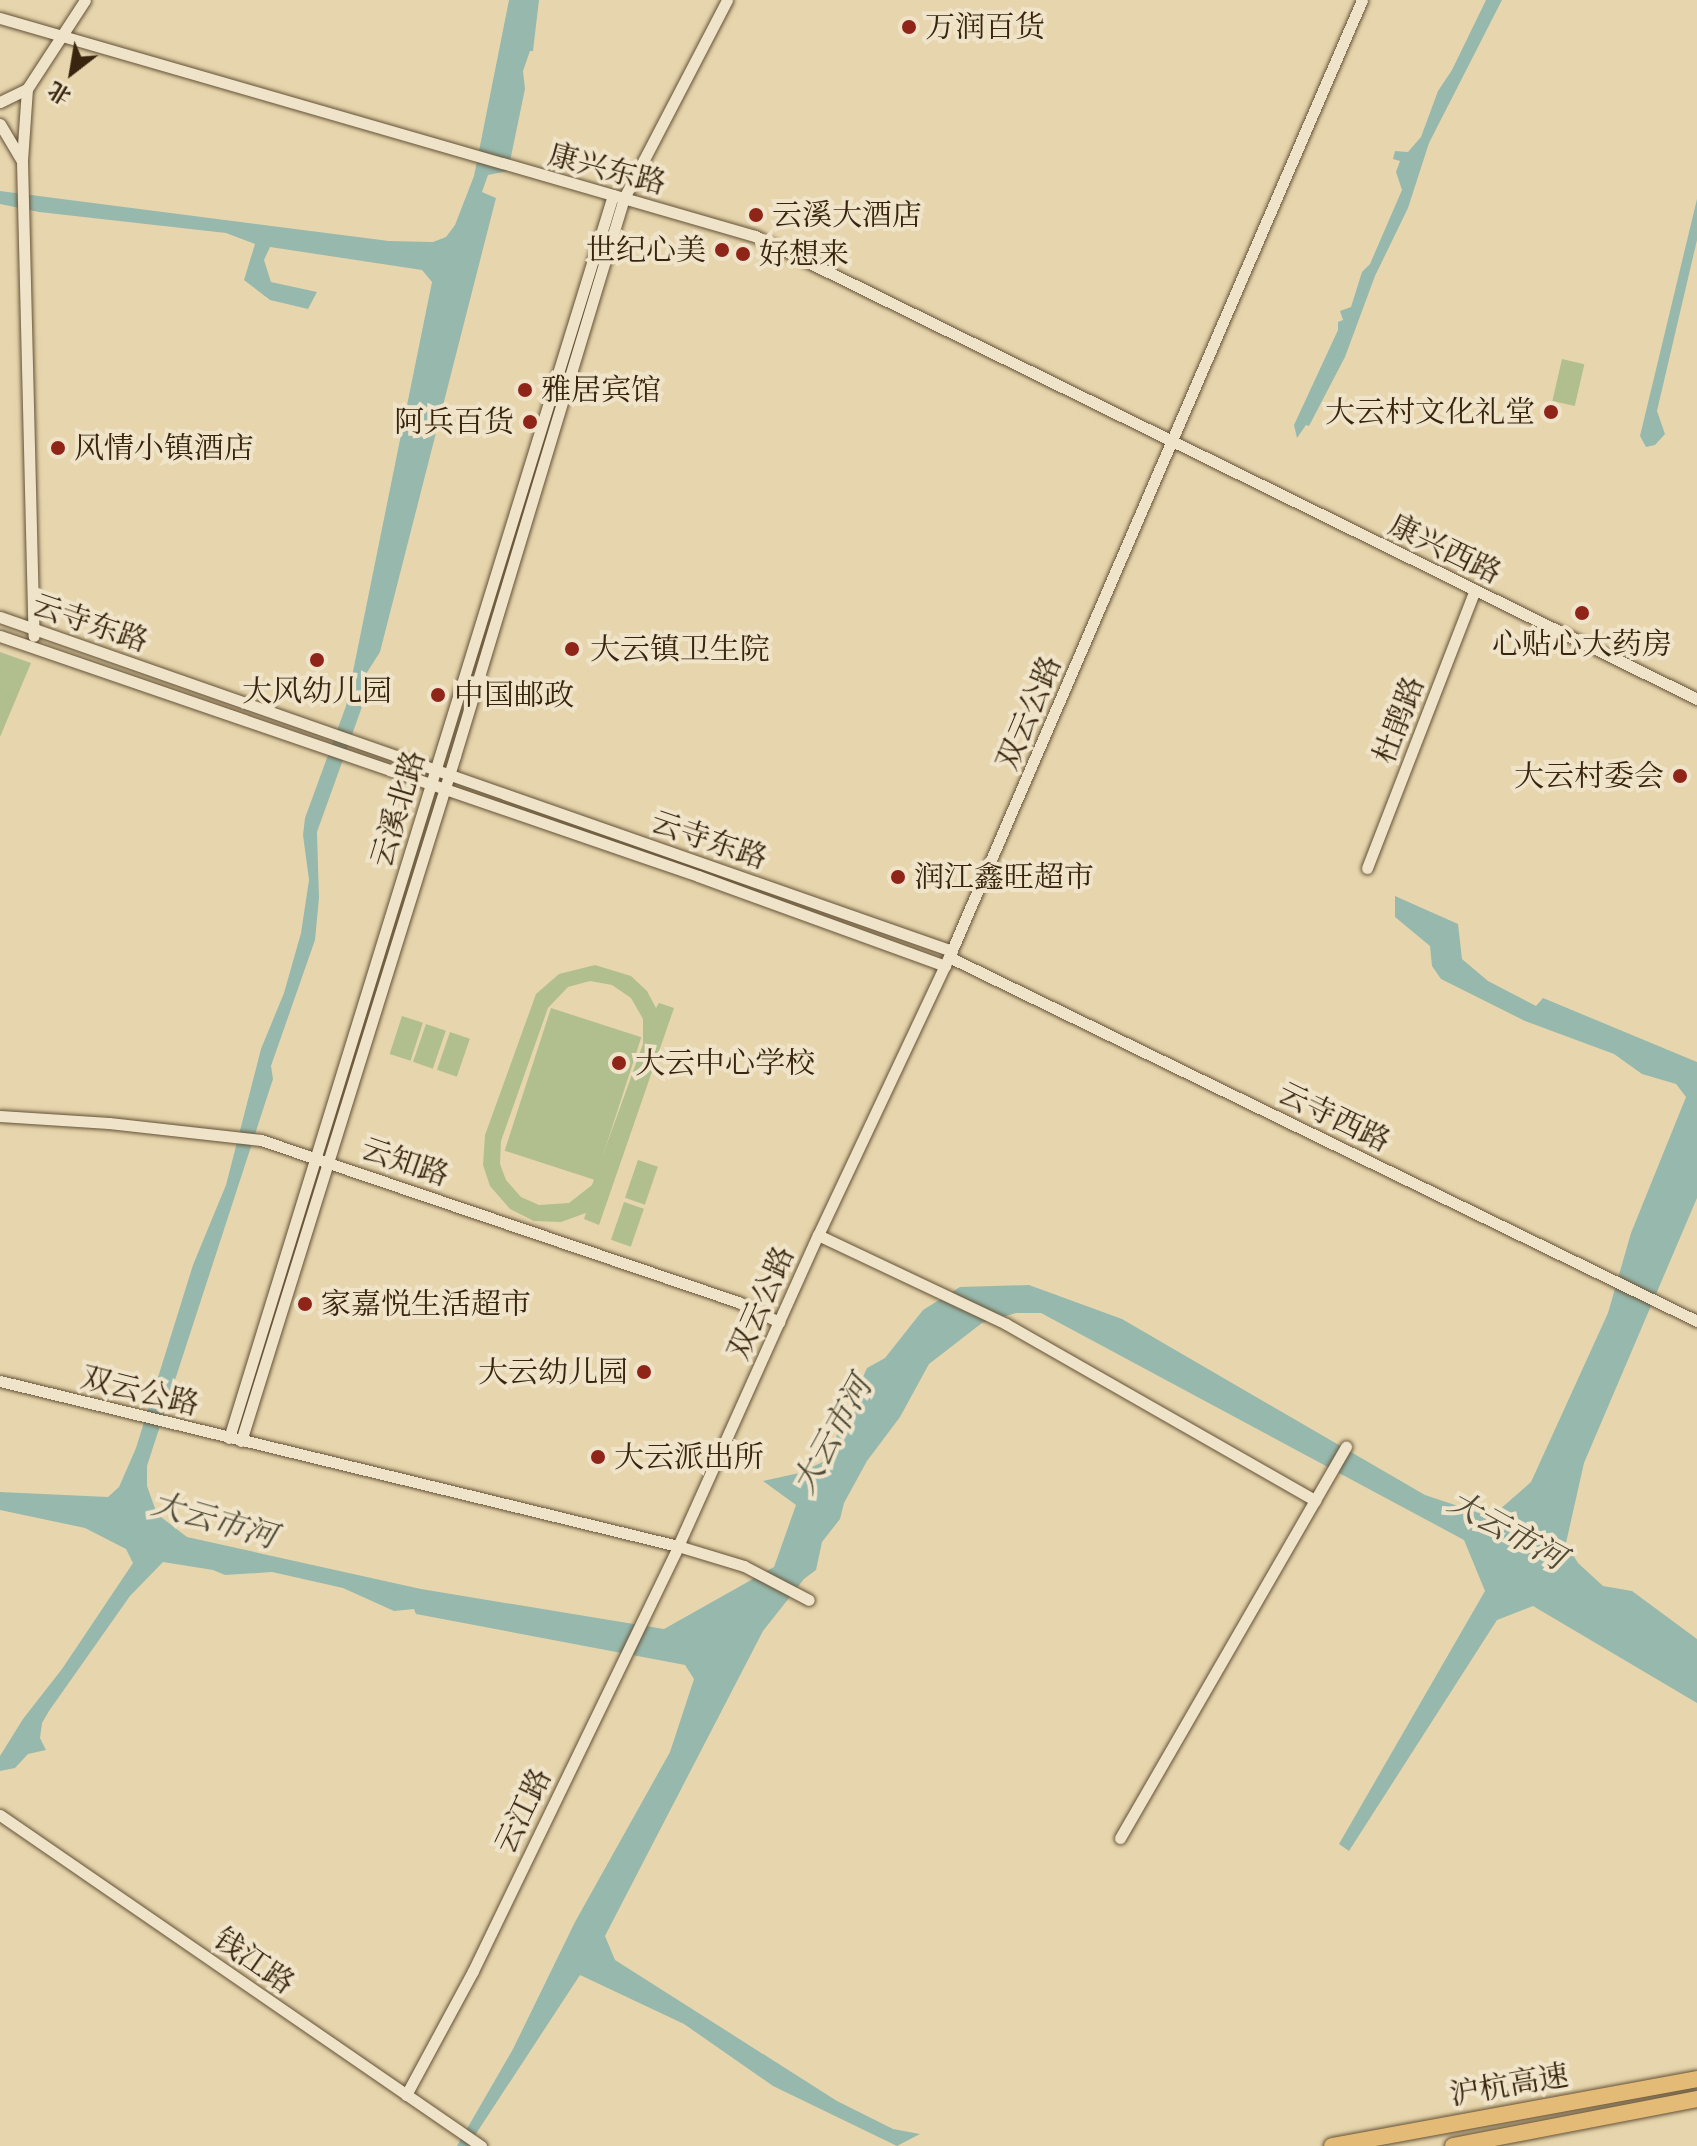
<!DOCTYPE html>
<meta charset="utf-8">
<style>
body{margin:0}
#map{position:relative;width:1697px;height:2146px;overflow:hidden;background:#e7d6ad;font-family:"EB Garamond","Noto Serif SC",serif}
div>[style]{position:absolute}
.green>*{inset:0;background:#b1bf8e;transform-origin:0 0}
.water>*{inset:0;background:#97b9ad}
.roads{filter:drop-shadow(0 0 2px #645136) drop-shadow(0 0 2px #645136)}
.minor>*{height:11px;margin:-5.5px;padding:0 5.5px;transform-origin:5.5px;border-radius:5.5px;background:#efe4ca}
.highway>*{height:16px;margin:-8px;padding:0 8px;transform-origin:8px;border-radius:8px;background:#e4bb76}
.dots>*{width:22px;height:22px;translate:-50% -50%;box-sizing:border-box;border:4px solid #efe4ca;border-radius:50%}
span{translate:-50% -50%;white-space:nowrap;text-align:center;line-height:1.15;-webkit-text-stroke:8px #efe4ca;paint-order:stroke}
.poi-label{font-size:30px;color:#39250f}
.left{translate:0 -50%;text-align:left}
.right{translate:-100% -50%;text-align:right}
.street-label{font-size:30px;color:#39250f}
.water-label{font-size:32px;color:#504a36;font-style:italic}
.north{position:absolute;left:32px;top:32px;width:80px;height:80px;-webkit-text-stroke:6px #efe4ca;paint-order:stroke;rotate:211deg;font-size:22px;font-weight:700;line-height:32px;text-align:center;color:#39250f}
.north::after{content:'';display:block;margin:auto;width:28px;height:36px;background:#39250f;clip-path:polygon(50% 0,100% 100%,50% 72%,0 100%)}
</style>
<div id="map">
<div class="green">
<i style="left:1562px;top:359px;width:23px;height:43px;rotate:13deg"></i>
<i style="clip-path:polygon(0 652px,31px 663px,0 737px)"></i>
<i style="clip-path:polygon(evenodd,595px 965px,631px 976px,647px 991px,656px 1008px,659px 1003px,674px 1008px,599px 1225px,584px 1219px,586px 1213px,561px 1222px,534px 1221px,510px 1209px,490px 1186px,483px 1165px,485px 1135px,536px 994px,559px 974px,595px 965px,590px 981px,612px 985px,631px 998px,643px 1019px,643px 1044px,592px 1185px,569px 1203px,539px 1205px,521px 1197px,506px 1180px,500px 1164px,501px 1141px,548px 1008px,568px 987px,590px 981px)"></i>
<i style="left:551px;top:1008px;width:95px;height:150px;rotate:18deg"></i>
<i style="left:402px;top:1016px;width:22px;height:40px;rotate:18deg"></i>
<i style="left:426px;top:1024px;width:21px;height:40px;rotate:19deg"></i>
<i style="left:450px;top:1032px;width:21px;height:40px;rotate:19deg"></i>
<i style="left:638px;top:1160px;width:21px;height:40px;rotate:19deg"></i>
<i style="left:624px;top:1202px;width:21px;height:40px;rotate:19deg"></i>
</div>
<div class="water">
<i style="clip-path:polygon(509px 0,539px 0,533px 51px,530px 51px,523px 71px,525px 89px,508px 171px,488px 175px,482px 192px,496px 198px,380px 652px,366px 674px,363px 704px,317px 832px,319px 898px,315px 940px,271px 1066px,273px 1079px,147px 1466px,147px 1486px,157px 1514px,187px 1537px,421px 1589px,664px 1629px,774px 1567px,796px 1505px,763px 1481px,799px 1473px,825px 1461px,867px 1368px,885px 1358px,923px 1310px,960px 1287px,1029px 1285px,1122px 1319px,1425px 1495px,1491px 1517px,1531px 1482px,1608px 1313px,1631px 1233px,1686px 1097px,1676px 1084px,1642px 1074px,1614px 1054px,1525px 1021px,1441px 979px,1432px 966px,1430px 946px,1395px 917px,1395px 896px,1458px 924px,1462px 959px,1488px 981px,1536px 1006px,1543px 998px,1697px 1062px,1697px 1198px,1584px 1463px,1566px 1543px,1578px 1563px,1603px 1586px,1632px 1591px,1697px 1639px,1697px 1703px,1533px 1606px,1497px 1620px,1349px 1851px,1339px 1844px,1485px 1591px,1464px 1540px,1041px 1313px,1016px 1313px,982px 1323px,929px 1364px,900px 1417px,867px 1461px,844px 1503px,840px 1519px,822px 1542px,816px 1570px,804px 1579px,763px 1631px,605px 1936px,615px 1960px,837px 2101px,893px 2129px,920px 2134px,897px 2146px,773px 2086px,684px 2024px,580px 1975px,468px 2146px,457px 2146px,513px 2049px,575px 1922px,670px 1752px,694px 1679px,685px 1665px,416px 1614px,414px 1609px,394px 1611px,343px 1588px,272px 1572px,225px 1575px,213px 1570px,163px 1562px,130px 1596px,49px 1711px,42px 1723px,40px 1738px,46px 1750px,28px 1754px,15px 1768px,0 1771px,0 1756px,23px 1719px,62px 1669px,133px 1563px,126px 1549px,85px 1528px,0 1510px,0 1492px,108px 1497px,119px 1487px,136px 1448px,193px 1265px,226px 1185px,261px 1049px,284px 993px,301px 933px,309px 880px,303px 835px,305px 818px,346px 706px,432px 282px,422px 270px,270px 247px,264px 260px,271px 282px,317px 292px,308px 309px,270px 300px,244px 280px,255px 244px,226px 233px,39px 212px,0 204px,0 191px,389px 241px,433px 242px,446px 237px,455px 225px,474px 176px)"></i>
<i style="clip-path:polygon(1486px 0,1502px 0,1429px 143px,1408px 208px,1375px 276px,1345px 357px,1309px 426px,1306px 425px,1297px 438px,1294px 425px,1338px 330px,1338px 322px,1343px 320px,1340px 311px,1351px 307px,1362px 272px,1370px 264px,1402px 190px,1396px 172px,1400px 161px,1393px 159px,1395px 151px,1408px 152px,1421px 137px,1438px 91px,1452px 70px)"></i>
<i style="clip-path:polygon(1697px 199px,1697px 240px,1657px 411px,1665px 434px,1655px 445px,1646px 447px,1640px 436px)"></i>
</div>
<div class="roads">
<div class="minor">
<i style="left:0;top:18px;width:786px;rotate:16.11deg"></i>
<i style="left:755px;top:236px;width:1050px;rotate:26.17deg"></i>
<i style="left:0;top:102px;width:30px;rotate:-26deg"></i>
<i style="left:27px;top:89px;width:106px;rotate:-56.9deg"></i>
<i style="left:0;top:124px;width:43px;rotate:59.3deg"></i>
<i style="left:22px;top:161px;width:475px;rotate:88.6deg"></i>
<i style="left:22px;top:160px;width:71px;rotate:-86deg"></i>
<i style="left:0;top:617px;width:1009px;rotate:19.33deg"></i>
<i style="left:0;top:636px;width:738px;rotate:18.97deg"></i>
<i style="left:698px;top:876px;width:263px;rotate:20deg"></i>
<i style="left:1367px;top:868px;width:298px;rotate:-68.8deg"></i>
<i style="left:949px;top:957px;width:832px;rotate:25.95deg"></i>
<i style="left:0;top:1116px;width:109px;rotate:3.7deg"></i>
<i style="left:109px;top:1123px;width:153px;rotate:6.4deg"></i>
<i style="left:261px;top:1140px;width:504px;rotate:18.76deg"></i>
<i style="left:738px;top:1302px;width:46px;rotate:26deg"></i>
<i style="left:818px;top:1235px;width:208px;rotate:25.3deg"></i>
<i style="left:1006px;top:1324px;width:356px;rotate:29.7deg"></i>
<i style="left:0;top:1381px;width:698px;rotate:13.68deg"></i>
<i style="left:678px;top:1546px;width:69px;rotate:16.9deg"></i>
<i style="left:744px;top:1566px;width:73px;rotate:27.6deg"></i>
<i style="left:229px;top:1438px;width:1301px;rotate:-72.83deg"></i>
<i style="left:241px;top:1441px;width:718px;rotate:-72.65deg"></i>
<i style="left:455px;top:756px;width:583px;rotate:-73.15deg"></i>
<i style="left:624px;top:198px;width:223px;rotate:-62.5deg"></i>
<i style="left:0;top:1815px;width:584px;rotate:34.53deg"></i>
<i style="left:1120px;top:1838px;width:452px;rotate:-60deg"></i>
<i style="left:406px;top:2095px;width:141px;rotate:-61.6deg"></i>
<i style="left:473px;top:1971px;width:472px;rotate:-64.2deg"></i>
<i style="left:678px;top:1546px;width:341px;rotate:-65.8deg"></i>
<i style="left:818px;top:1235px;width:307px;rotate:-64.8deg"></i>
<i style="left:949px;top:957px;width:1042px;rotate:-66.66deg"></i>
</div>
<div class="highway">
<i style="left:1332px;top:2146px;width:371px;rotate:-10.4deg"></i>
<i style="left:1453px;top:2146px;width:248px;rotate:-10.9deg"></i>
</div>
</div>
<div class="dots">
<i style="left:909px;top:27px;background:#8f2418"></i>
<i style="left:756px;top:215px;background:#8f2418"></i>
<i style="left:722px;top:250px;background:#8f2418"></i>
<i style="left:743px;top:254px;background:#8f2418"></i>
<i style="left:525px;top:390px;background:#8f2418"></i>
<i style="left:1551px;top:412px;background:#8f2418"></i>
<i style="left:530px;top:422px;background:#8f2418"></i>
<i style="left:58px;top:448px;background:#8f2418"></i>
<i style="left:1582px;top:613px;background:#8f2418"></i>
<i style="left:572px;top:649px;background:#8f2418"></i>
<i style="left:317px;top:660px;background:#8f2418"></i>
<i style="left:438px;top:695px;background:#8f2418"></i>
<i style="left:1680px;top:776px;background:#8f2418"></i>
<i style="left:898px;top:877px;background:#8f2418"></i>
<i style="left:619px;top:1063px;background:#8f2418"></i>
<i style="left:305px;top:1304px;background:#8f2418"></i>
<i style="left:644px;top:1372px;background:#8f2418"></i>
<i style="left:598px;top:1457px;background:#8f2418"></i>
</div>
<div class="poi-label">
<span class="left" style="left:925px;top:27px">万润百货</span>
<span class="left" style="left:772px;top:215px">云溪大酒店</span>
<span class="right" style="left:706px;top:250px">世纪心美</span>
<span class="left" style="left:759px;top:254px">好想来</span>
<span class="left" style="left:541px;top:390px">雅居宾馆</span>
<span class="right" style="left:1535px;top:412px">大云村文化礼堂</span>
<span class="right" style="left:514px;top:422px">阿兵百货</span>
<span class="left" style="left:74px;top:448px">风情小镇酒店</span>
<span style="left:1582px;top:644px">心贴心大药房</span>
<span class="left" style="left:590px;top:649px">大云镇卫生院</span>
<span style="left:317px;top:691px">大风幼儿园</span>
<span class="left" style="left:454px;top:695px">中国邮政</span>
<span class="right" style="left:1664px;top:776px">大云村委会</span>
<span class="left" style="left:914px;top:877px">润江鑫旺超市</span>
<span class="left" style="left:635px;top:1063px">大云中心学校</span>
<span class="left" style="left:321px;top:1304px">家嘉悦生活超市</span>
<span class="right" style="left:628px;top:1372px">大云幼儿园</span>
<span class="left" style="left:614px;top:1457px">大云派出所</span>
</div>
<div class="street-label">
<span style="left:607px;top:169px;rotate:15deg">康兴东路</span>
<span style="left:1445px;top:549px;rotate:26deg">康兴西路</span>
<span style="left:90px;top:623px;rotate:19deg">云寺东路</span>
<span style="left:1029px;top:713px;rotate:-67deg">双云公路</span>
<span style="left:1399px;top:720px;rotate:-69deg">杜鹃路</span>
<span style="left:398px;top:809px;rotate:-73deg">云溪北路</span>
<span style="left:709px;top:840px;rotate:19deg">云寺东路</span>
<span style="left:1334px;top:1117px;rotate:26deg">云寺西路</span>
<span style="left:405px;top:1162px;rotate:19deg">云知路</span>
<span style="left:761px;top:1303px;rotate:-66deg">双云公路</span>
<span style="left:140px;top:1391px;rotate:14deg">双云公路</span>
<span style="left:523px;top:1811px;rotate:-64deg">云江路</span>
<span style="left:254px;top:1961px;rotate:35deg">钱江路</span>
<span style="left:1509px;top:2085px;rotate:-10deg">沪杭高速</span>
</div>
<div class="water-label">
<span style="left:832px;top:1435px;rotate:-61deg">大云市河</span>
<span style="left:214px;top:1520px;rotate:16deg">大云市河</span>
<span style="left:1507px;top:1530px;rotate:29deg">大云市河</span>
</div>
<div class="north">北</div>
</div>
